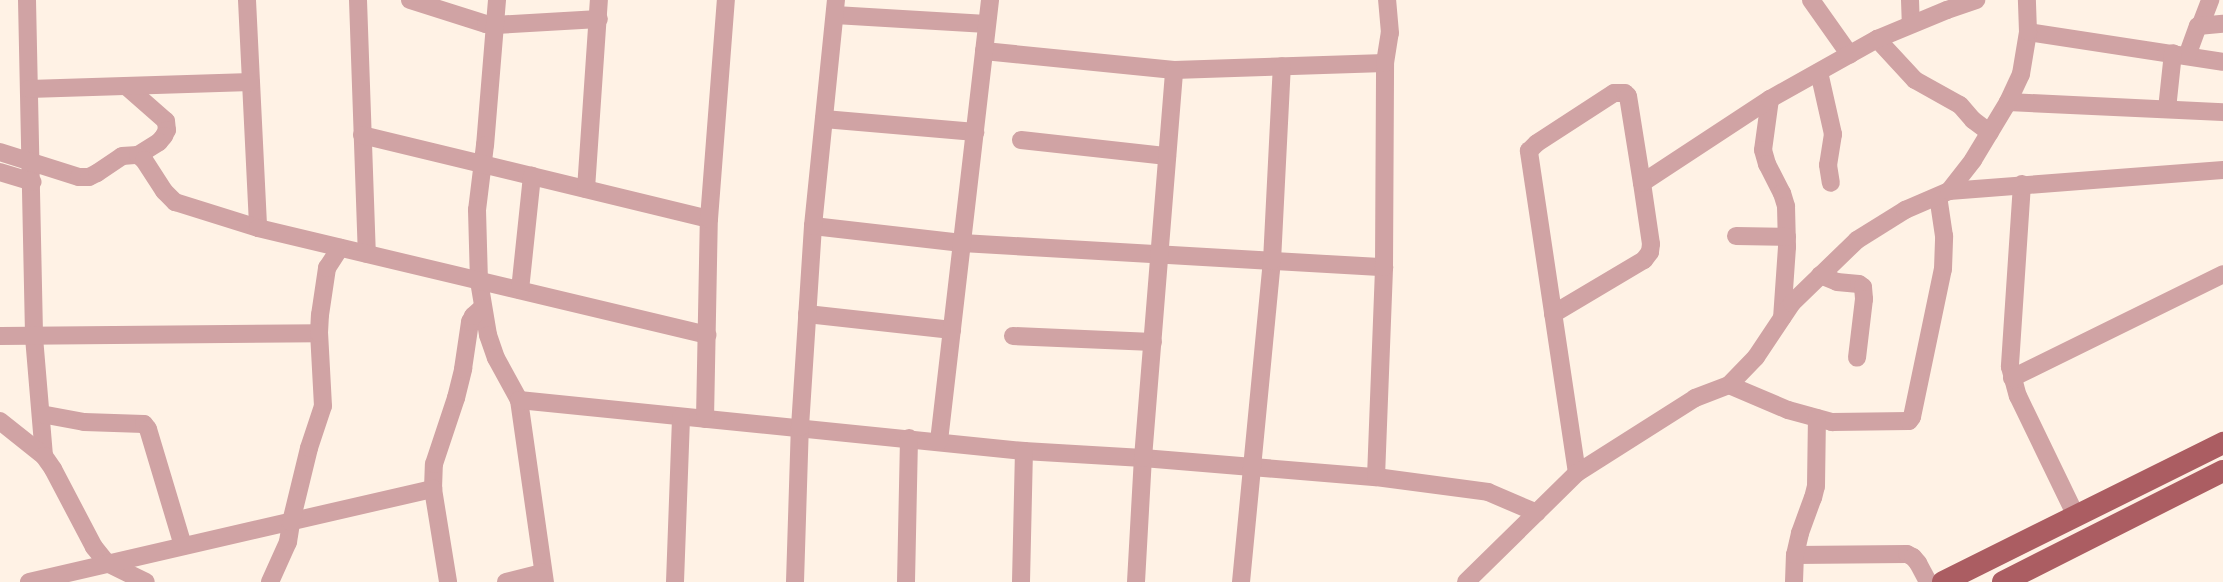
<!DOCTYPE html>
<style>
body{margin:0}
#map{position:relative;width:2223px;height:582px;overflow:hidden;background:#fff2e5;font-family:"Work Sans",sans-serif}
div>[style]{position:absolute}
.minor>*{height:18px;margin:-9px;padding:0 9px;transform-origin:9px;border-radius:9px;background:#d0a3a4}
.primary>*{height:22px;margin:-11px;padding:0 11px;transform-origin:11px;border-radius:11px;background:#ab5d62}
span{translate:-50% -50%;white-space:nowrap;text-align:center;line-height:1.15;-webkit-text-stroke:4px #fff;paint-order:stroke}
</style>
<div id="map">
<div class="minor">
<i style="left:27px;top:0;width:337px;rotate:88.8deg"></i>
<i style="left:34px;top:337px;width:119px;rotate:85.2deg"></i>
<i style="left:247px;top:0;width:228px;rotate:87.2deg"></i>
<i style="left:358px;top:0;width:254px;rotate:88deg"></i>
<i style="left:410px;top:0;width:80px;rotate:17.5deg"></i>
<i style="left:486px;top:24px;width:9px;rotate:6deg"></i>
<i style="left:495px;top:25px;width:104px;rotate:-3.3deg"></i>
<i style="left:497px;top:0;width:145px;rotate:94.7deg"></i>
<i style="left:485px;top:145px;width:65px;rotate:97deg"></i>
<i style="left:477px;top:210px;width:71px;rotate:88.4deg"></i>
<i style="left:479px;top:281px;width:55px;rotate:80.5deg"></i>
<i style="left:488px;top:335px;width:24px;rotate:71deg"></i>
<i style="left:496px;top:358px;width:48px;rotate:61.3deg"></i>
<i style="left:519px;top:400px;width:184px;rotate:81.9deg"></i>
<i style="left:1811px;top:0;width:67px;rotate:54.7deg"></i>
<i style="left:1910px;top:0;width:24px;rotate:88deg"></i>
<i style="left:835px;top:15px;width:152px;rotate:3.4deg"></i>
<i style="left:2201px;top:24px;width:26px;rotate:-69deg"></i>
<i style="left:2028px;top:32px;width:197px;rotate:8.7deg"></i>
<i style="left:1877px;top:39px;width:56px;rotate:47.2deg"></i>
<i style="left:1915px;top:80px;width:51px;rotate:29.1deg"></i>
<i style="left:1960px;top:105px;width:20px;rotate:49deg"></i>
<i style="left:1973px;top:120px;width:21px;rotate:37deg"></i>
<i style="left:984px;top:51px;width:191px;rotate:5.7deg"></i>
<i style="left:1174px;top:70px;width:211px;rotate:-1.9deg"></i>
<i style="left:2187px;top:56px;width:32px;rotate:-70deg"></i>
<i style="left:2198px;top:26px;width:25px;rotate:-5deg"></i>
<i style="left:1819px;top:72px;width:64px;rotate:77.3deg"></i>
<i style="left:1833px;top:134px;width:31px;rotate:99deg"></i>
<i style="left:1828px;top:165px;width:18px;rotate:81deg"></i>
<i style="left:126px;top:86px;width:53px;rotate:41.2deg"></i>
<i style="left:166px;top:121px;width:9px;rotate:84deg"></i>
<i style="left:167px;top:130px;width:7px;rotate:117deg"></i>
<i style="left:164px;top:136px;width:8px;rotate:130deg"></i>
<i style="left:159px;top:142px;width:25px;rotate:148deg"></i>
<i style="left:29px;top:89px;width:222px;rotate:-1.8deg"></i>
<i style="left:1770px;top:99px;width:51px;rotate:97.8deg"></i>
<i style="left:1763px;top:150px;width:15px;rotate:74deg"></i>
<i style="left:1767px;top:164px;width:33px;rotate:63deg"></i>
<i style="left:1782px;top:193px;width:14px;rotate:73deg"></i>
<i style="left:1786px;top:206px;width:41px;rotate:88.6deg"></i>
<i style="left:1787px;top:247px;width:71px;rotate:94deg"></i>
<i style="left:2008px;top:102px;width:215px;rotate:2.7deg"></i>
<i style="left:2167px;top:109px;width:56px;rotate:-83.9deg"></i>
<i style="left:824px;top:119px;width:152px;rotate:4.9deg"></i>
<i style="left:362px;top:135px;width:357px;rotate:13.6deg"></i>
<i style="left:1021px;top:140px;width:147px;rotate:6.3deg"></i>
<i style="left:0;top:152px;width:83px;rotate:17.6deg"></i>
<i style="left:79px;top:177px;width:10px"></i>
<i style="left:89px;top:177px;width:9px;rotate:-27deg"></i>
<i style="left:97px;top:173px;width:30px;rotate:-34deg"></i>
<i style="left:122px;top:156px;width:16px;rotate:-4deg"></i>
<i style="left:138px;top:155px;width:8px;rotate:40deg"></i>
<i style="left:144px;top:160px;width:37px;rotate:57deg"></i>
<i style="left:164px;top:191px;width:16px;rotate:45deg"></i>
<i style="left:175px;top:202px;width:87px;rotate:17.4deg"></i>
<i style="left:258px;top:228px;width:462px;rotate:13.4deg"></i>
<i style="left:0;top:172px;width:34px;rotate:17deg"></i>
<i style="left:2022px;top:184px;width:183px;rotate:93.8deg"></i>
<i style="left:2010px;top:367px;width:30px;rotate:75deg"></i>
<i style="left:2018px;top:396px;width:133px;rotate:64.2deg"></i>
<i style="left:586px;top:189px;width:189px;rotate:-86.1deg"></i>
<i style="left:1949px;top:191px;width:275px;rotate:-4.4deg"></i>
<i style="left:813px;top:226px;width:150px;rotate:6.5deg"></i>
<i style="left:962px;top:243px;width:423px;rotate:3.3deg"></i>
<i style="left:1736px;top:236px;width:51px;rotate:1.1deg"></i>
<i style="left:1820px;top:275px;width:18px;rotate:22deg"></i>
<i style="left:1837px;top:282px;width:22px;rotate:5deg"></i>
<i style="left:1859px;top:284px;width:5px;rotate:37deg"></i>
<i style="left:1863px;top:287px;width:12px;rotate:85deg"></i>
<i style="left:1864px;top:299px;width:59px;rotate:96.8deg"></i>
<i style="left:520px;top:290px;width:115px;rotate:-84deg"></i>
<i style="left:807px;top:314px;width:146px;rotate:6.3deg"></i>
<i style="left:1553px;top:314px;width:106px;rotate:-30.7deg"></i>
<i style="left:1644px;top:260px;width:10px;rotate:-53deg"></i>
<i style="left:1650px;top:252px;width:8px;rotate:-83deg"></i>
<i style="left:1651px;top:244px;width:62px;rotate:-98.4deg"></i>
<i style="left:1642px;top:183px;width:153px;rotate:-33.3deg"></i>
<i style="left:1770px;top:99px;width:123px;rotate:-29.3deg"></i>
<i style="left:1877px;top:39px;width:76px;rotate:-22.5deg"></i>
<i style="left:1947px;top:10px;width:31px;rotate:-19deg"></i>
<i style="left:0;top:336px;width:319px;rotate:-0.5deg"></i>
<i style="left:1013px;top:336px;width:140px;rotate:2.5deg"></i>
<i style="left:2012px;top:378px;width:235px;rotate:-26.2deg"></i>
<i style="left:1729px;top:385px;width:64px;rotate:23deg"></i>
<i style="left:1788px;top:410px;width:46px;rotate:15.3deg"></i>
<i style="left:1832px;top:422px;width:77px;rotate:-0.7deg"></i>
<i style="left:1909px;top:421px;width:5px;rotate:-53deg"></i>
<i style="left:1912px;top:417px;width:151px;rotate:-78.2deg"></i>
<i style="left:1943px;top:269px;width:33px;rotate:-88deg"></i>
<i style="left:1944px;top:236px;width:40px;rotate:-98.5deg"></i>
<i style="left:519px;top:400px;width:508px;rotate:5.77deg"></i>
<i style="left:1024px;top:451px;width:119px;rotate:3.4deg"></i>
<i style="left:1143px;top:458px;width:234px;rotate:4.7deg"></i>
<i style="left:1376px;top:477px;width:113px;rotate:7.6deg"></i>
<i style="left:1488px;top:492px;width:53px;rotate:23.2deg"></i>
<i style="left:41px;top:414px;width:44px;rotate:10.5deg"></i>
<i style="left:84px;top:422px;width:60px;rotate:1.9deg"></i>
<i style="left:144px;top:424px;width:6px;rotate:51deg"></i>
<i style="left:148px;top:429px;width:122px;rotate:73.3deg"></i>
<i style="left:705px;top:419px;width:200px;rotate:-88.9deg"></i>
<i style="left:709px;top:219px;width:220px;rotate:-85.6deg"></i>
<i style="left:0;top:421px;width:56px;rotate:38.5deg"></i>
<i style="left:44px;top:456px;width:16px;rotate:55deg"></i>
<i style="left:53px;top:469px;width:88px;rotate:62.3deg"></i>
<i style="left:94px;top:547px;width:21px;rotate:51deg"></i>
<i style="left:107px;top:563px;width:43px;rotate:26deg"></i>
<i style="left:939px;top:441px;width:444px;rotate:-83.4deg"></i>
<i style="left:1577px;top:473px;width:326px;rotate:-98.5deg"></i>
<i style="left:1529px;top:151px;width:11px;rotate:-45deg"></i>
<i style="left:1537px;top:143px;width:92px;rotate:-33deg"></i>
<i style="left:1614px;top:93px;width:11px"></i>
<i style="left:1625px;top:93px;width:4px;rotate:45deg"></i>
<i style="left:1628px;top:96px;width:88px;rotate:80.9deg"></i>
<i style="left:1376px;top:477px;width:210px;rotate:-87.8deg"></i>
<i style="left:1384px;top:267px;width:204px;rotate:-89.7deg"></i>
<i style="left:1385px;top:63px;width:30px;rotate:-81deg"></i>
<i style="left:1390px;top:33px;width:33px;rotate:-95deg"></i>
<i style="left:433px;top:489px;width:25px;rotate:-88deg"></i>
<i style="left:434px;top:464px;width:70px;rotate:-71.6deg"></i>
<i style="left:456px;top:398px;width:30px;rotate:-76deg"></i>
<i style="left:463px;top:369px;width:48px;rotate:-81.5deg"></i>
<i style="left:470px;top:322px;width:7px;rotate:-63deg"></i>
<i style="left:473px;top:316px;width:12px;rotate:-42deg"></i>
<i style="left:1795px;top:555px;width:112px;rotate:-0.5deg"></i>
<i style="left:1907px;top:554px;width:7px;rotate:27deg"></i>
<i style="left:1913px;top:557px;width:8px;rotate:50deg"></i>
<i style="left:1918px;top:563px;width:21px;rotate:62deg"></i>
<i style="left:29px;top:582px;width:415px;rotate:-13deg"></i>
<i style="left:433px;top:489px;width:94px;rotate:80.8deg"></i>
<i style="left:270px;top:582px;width:44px;rotate:-65.8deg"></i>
<i style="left:288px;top:542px;width:20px;rotate:-81deg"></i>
<i style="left:291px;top:522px;width:76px;rotate:-76.3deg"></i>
<i style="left:309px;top:448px;width:44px;rotate:-71.6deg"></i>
<i style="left:323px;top:406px;width:73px;rotate:-93.1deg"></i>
<i style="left:319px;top:333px;width:18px;rotate:-87deg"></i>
<i style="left:320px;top:315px;width:48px;rotate:-81.5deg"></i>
<i style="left:327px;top:268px;width:24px;rotate:-57deg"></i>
<i style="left:506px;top:582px;width:38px;rotate:-14deg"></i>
<i style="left:675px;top:582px;width:165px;rotate:-87.9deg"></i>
<i style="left:795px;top:582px;width:155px;rotate:-88.2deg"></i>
<i style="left:800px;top:427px;width:201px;rotate:-86.3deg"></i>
<i style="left:813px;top:226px;width:227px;rotate:-84.2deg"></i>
<i style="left:906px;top:582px;width:144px;rotate:-88.8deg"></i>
<i style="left:1021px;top:582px;width:131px;rotate:-88.7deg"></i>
<i style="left:1136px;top:582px;width:124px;rotate:-86.8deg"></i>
<i style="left:1143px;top:458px;width:389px;rotate:-85.4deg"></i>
<i style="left:1241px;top:582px;width:322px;rotate:-84.5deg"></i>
<i style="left:1272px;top:261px;width:195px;rotate:-87.1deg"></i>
<i style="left:1466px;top:582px;width:156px;rotate:-44.5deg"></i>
<i style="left:1577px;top:473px;width:140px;rotate:-32.4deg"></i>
<i style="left:1695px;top:398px;width:36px;rotate:-21deg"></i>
<i style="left:1729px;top:385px;width:39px;rotate:-46deg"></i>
<i style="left:1756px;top:357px;width:65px;rotate:-56.3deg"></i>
<i style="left:1792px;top:303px;width:91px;rotate:-44.1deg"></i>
<i style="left:1857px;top:240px;width:57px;rotate:-32deg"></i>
<i style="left:1905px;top:210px;width:48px;rotate:-23.4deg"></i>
<i style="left:1949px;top:191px;width:39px;rotate:-52deg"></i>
<i style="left:1973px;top:160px;width:68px;rotate:-58.9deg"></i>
<i style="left:2008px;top:102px;width:31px;rotate:-65deg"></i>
<i style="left:2021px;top:74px;width:43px;rotate:-80.5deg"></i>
<i style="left:2028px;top:32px;width:32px;rotate:-92deg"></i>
<i style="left:1794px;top:582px;width:27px;rotate:-88deg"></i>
<i style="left:1795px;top:555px;width:23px;rotate:-77deg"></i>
<i style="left:1800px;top:533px;width:37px;rotate:-70deg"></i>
<i style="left:1813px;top:498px;width:12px;rotate:-76deg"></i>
<i style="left:1816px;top:486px;width:68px;rotate:-89.2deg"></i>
</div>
<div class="primary">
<i style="left:1943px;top:582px;width:313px;rotate:-26.4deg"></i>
<i style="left:2003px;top:582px;width:246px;rotate:-26.8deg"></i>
</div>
</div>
